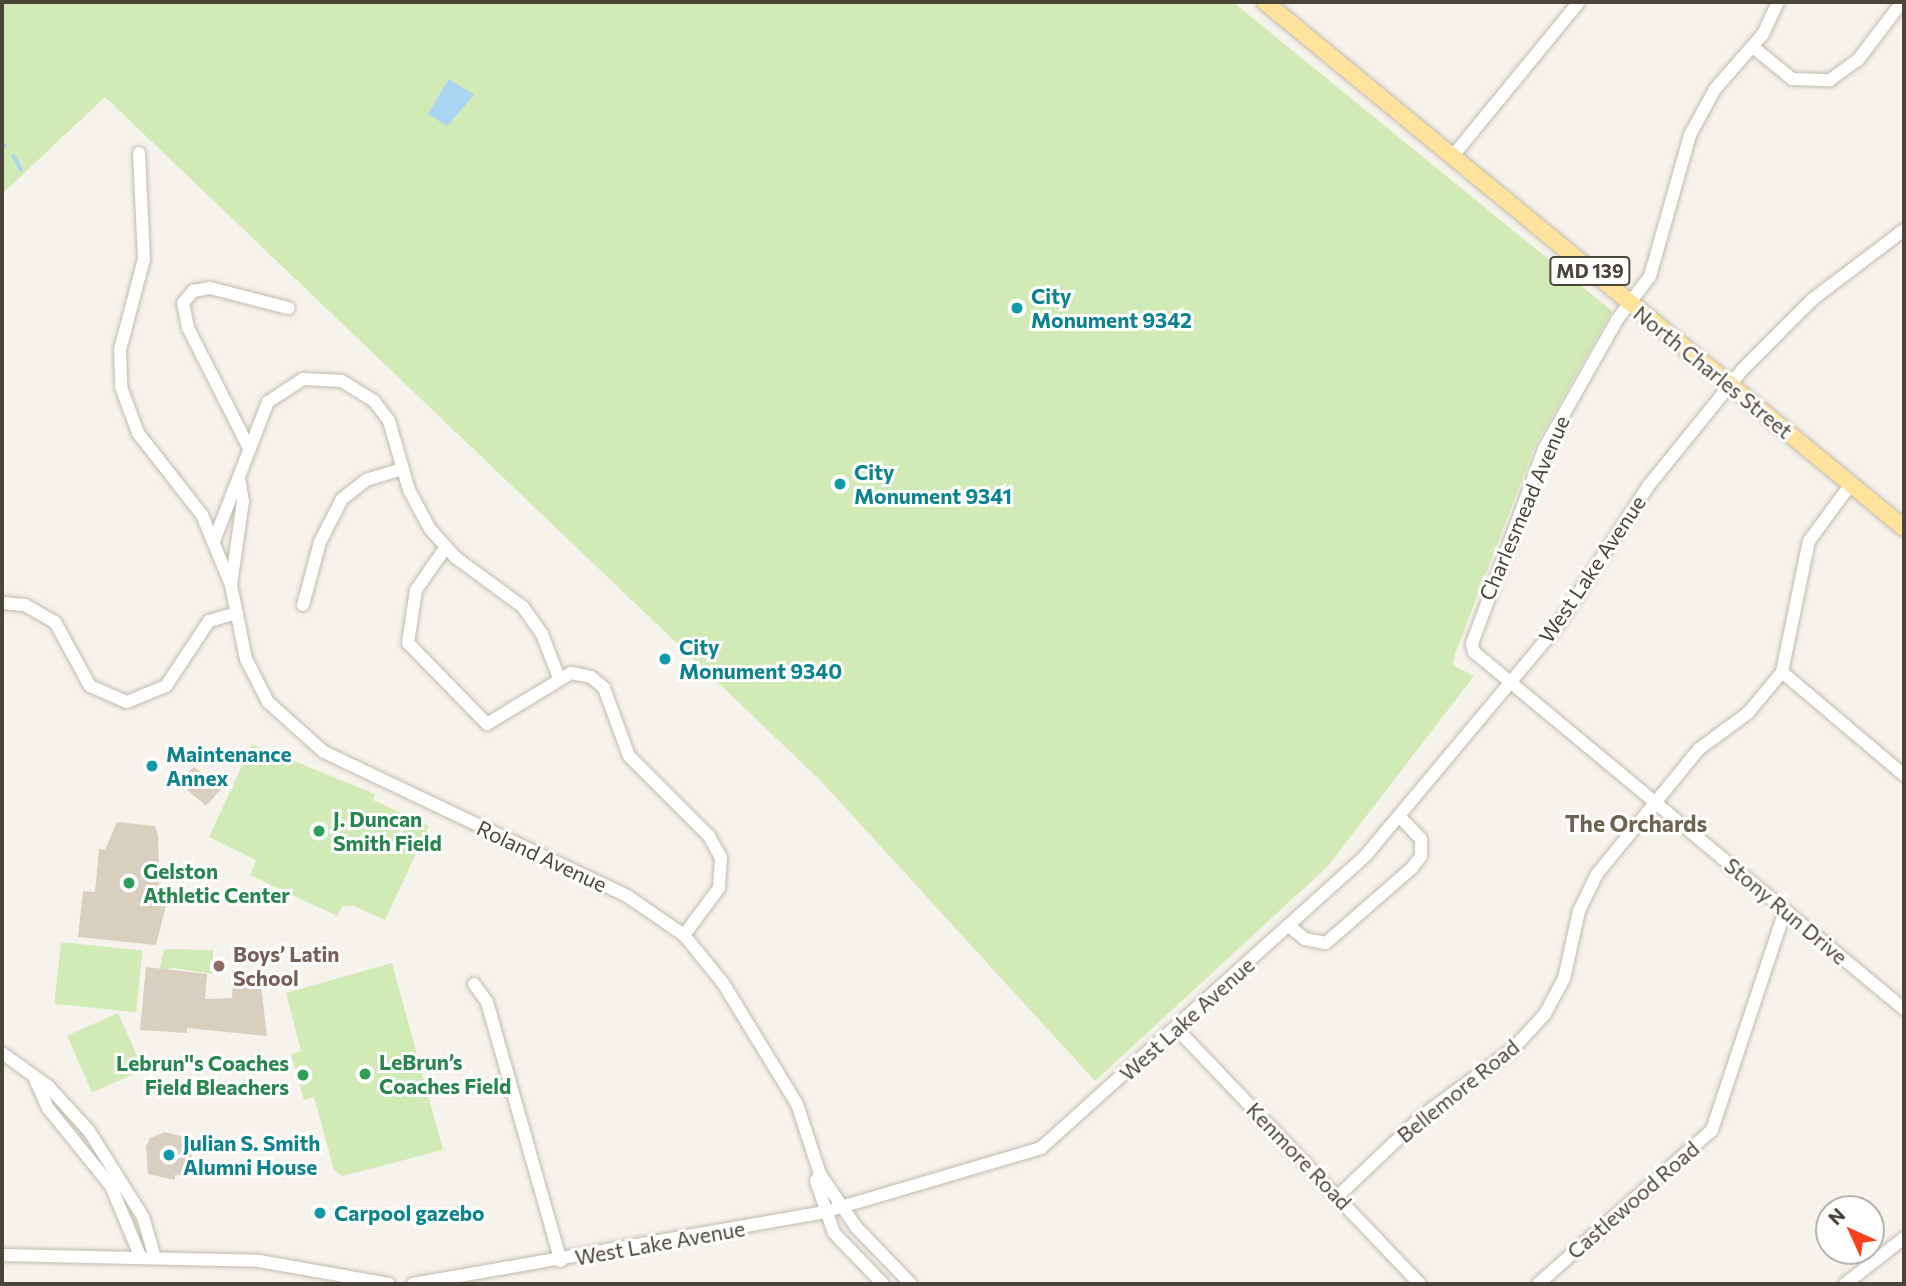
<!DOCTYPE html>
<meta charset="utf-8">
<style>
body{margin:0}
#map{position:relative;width:1906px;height:1286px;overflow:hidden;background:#f6f3ec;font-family:Commissioner,sans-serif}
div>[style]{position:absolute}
.green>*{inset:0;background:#d2eab5;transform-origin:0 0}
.water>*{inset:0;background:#a9d4f2}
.stream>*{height:3.5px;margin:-1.75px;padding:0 1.75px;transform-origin:1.75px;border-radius:1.75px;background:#a9d4f2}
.building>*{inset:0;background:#d8cfc1}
.roads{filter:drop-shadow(0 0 2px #c2bbae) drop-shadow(0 0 2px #c2bbae)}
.minor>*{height:12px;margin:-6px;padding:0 6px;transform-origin:6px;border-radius:6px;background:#fff}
.major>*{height:16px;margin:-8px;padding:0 8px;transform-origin:8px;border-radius:8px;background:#ffe39c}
.dots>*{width:19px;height:19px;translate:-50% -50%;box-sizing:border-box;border:4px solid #fff;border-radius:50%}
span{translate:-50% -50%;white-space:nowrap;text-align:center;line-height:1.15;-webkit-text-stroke:6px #fff;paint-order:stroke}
.shield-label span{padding:2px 5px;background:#fff;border:2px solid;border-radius:5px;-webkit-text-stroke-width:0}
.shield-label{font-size:19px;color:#4b4439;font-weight:700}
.culture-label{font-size:21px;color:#0d838f;font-weight:700}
.left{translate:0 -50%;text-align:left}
.street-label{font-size:21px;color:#4b4439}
.leisure-label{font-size:21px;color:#27864d;font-weight:700}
.right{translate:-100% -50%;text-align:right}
.education-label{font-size:21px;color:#785e54;font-weight:700}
.neighbourhood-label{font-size:23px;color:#6e6250;font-weight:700}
.frame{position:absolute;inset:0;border:4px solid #4b4439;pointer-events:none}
.north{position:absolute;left:1815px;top:1195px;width:70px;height:70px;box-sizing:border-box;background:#fff;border:2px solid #b7b4b0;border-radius:50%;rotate:315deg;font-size:19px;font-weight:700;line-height:28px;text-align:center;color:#4b4439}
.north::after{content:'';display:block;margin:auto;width:24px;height:32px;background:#fc3f1d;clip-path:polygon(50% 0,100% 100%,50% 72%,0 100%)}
</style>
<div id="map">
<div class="green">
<i style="clip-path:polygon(2px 2px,1233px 2px,1612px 311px,1535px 446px,1455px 654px,1453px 665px,1474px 676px,1328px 866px,1095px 1081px,821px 781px,105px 97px,2px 194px)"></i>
<i style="clip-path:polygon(252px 744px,375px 794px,373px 800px,429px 826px,385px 920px,354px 906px,342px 906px,337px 916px,250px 875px,256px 860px,209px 837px)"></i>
<i style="left:61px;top:942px;width:82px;height:62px;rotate:6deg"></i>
<i style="clip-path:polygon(164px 949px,213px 950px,213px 974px,173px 968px,159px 972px)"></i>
<i style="clip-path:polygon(392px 963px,443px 1150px,342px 1176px,334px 1170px,314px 1097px,304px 1100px,291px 1054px,301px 1051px,286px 993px)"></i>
<i style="left:118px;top:1013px;width:62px;height:56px;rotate:66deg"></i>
</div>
<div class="water">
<i style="clip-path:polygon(449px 79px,474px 95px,447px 126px,428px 114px)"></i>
</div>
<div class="stream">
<i style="left:2px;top:142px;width:5px;rotate:53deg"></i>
<i style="left:14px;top:156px;width:15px;rotate:62deg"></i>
</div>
<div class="building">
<i style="clip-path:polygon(194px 767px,222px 788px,206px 806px,177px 781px)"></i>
<i style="clip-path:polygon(117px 822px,155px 826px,158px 835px,160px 905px,166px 906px,156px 945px,78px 937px,83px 891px,95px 892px,99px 849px,105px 850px)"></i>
<i style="clip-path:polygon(146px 967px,207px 974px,205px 999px,232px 998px,233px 983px,261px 986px,267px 1036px,187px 1028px,187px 1033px,140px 1030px)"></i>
<i style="clip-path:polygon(165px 1132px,189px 1138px,193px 1164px,187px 1164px,188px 1176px,175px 1175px,175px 1180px,148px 1174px,146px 1147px,150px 1138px)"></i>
</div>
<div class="roads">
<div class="minor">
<i style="left:1778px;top:2px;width:35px;rotate:115deg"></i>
<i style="left:1763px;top:34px;width:73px;rotate:131.1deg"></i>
<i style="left:1715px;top:89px;width:52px;rotate:118.5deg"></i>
<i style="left:1690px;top:135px;width:147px;rotate:105.8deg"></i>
<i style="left:1650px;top:276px;width:55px;rotate:126.9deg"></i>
<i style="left:1617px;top:320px;width:148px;rotate:119.5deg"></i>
<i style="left:1544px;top:449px;width:208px;rotate:110.3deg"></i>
<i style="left:1472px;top:644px;width:8px;rotate:76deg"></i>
<i style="left:1474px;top:652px;width:559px;rotate:39.7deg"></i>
<i style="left:1753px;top:47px;width:50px;rotate:39.4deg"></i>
<i style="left:1792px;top:79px;width:38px;rotate:2deg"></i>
<i style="left:1830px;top:80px;width:34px;rotate:-36deg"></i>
<i style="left:1858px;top:60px;width:73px;rotate:-52.8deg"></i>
<i style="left:139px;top:153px;width:106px;rotate:87.3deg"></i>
<i style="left:144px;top:259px;width:94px;rotate:104.8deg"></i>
<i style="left:120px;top:350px;width:37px;rotate:88deg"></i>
<i style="left:121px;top:387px;width:49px;rotate:69.7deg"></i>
<i style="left:138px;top:433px;width:104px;rotate:52deg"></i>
<i style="left:202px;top:515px;width:76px;rotate:67.5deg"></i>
<i style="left:231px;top:585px;width:76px;rotate:78.5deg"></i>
<i style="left:246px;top:659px;width:48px;rotate:62.9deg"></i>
<i style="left:268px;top:702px;width:75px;rotate:41.8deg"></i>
<i style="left:324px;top:752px;width:335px;rotate:25.4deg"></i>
<i style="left:627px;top:896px;width:69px;rotate:34.4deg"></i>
<i style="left:684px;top:935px;width:62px;rotate:50.9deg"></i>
<i style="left:723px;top:983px;width:142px;rotate:58.6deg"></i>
<i style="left:797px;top:1104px;width:74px;rotate:71.8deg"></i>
<i style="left:820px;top:1174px;width:64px;rotate:55.8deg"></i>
<i style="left:856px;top:1227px;width:79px;rotate:46deg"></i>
<i style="left:1452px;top:157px;width:200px;rotate:-50.7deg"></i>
<i style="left:249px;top:448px;width:135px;rotate:-116.9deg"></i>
<i style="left:188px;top:328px;width:25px;rotate:-101deg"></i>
<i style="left:183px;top:303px;width:16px;rotate:-50deg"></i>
<i style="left:193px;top:291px;width:17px;rotate:-10deg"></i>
<i style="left:210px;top:288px;width:81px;rotate:14.4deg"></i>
<i style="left:214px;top:541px;width:149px;rotate:-68.8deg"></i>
<i style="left:268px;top:402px;width:42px;rotate:-33.3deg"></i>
<i style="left:303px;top:379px;width:39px;rotate:3deg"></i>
<i style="left:342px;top:381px;width:38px;rotate:32deg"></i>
<i style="left:374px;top:401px;width:25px;rotate:53deg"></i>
<i style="left:389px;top:421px;width:72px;rotate:73.8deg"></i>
<i style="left:409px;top:490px;width:44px;rotate:61.7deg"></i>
<i style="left:430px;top:529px;width:38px;rotate:48deg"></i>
<i style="left:455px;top:557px;width:84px;rotate:36.3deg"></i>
<i style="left:523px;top:607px;width:33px;rotate:55deg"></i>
<i style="left:542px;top:634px;width:47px;rotate:68.9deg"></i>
<i style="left:446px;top:547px;width:52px;rotate:124.9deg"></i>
<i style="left:416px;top:590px;width:54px;rotate:98.6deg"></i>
<i style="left:408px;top:643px;width:113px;rotate:45.7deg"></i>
<i style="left:487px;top:724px;width:98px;rotate:-31.3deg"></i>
<i style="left:571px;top:673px;width:20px;rotate:11deg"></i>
<i style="left:591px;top:677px;width:17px;rotate:40deg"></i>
<i style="left:604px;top:688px;width:72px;rotate:69.8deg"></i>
<i style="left:629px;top:756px;width:113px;rotate:45deg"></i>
<i style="left:709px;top:836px;width:25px;rotate:61deg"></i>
<i style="left:721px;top:858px;width:30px;rotate:94deg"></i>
<i style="left:719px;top:888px;width:59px;rotate:126.7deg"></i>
<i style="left:231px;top:585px;width:85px;rotate:-81.9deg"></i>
<i style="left:243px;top:501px;width:22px;rotate:-100deg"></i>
<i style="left:2px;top:603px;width:23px;rotate:5deg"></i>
<i style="left:25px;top:605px;width:34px;rotate:30deg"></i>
<i style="left:55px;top:622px;width:73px;rotate:61.3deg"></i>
<i style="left:90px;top:686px;width:40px;rotate:23.4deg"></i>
<i style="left:127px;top:702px;width:42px;rotate:-22.3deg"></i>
<i style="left:166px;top:686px;width:78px;rotate:-56.5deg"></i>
<i style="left:209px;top:621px;width:29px;rotate:-16deg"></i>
<i style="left:303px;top:605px;width:65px;rotate:-74.9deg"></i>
<i style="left:320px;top:542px;width:48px;rotate:-62.9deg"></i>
<i style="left:342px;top:499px;width:31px;rotate:-38deg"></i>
<i style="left:366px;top:480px;width:38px;rotate:-17deg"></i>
<i style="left:1782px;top:672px;width:160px;rotate:40.2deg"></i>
<i style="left:1289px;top:926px;width:21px;rotate:39deg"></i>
<i style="left:1305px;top:939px;width:21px;rotate:11deg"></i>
<i style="left:1326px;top:943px;width:114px;rotate:-41.1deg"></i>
<i style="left:1412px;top:868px;width:15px;rotate:-53deg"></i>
<i style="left:1421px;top:856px;width:17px;rotate:-90deg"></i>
<i style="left:1421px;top:839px;width:30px;rotate:-134deg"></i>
<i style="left:474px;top:984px;width:22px;rotate:54deg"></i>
<i style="left:487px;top:1002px;width:269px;rotate:74.1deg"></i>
<i style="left:1177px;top:1029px;width:352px;rotate:46.4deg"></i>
<i style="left:2px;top:1053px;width:57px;rotate:35.7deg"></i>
<i style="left:48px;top:1086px;width:61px;rotate:47.7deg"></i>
<i style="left:89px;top:1131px;width:102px;rotate:57.9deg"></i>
<i style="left:143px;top:1217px;width:43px;rotate:73.7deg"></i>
<i style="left:35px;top:1079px;width:32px;rotate:66deg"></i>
<i style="left:48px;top:1108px;width:100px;rotate:51.1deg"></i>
<i style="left:111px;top:1186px;width:78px;rotate:67.4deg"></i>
<i style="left:820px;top:1174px;width:8px;rotate:120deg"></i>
<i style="left:816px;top:1181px;width:55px;rotate:70.9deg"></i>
<i style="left:834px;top:1233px;width:71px;rotate:46.1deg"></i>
<i style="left:1337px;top:1197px;width:117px;rotate:-43.6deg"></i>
<i style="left:1422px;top:1116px;width:112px;rotate:-36.3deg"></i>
<i style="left:1512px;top:1050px;width:49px;rotate:-47.5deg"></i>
<i style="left:1545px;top:1014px;width:40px;rotate:-62deg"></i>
<i style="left:1564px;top:979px;width:70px;rotate:-77.6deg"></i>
<i style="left:1579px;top:911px;width:41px;rotate:-64.1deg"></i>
<i style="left:1597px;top:874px;width:161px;rotate:-50.8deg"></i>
<i style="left:1699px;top:749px;width:61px;rotate:-36.3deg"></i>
<i style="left:1748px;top:713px;width:53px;rotate:-50.3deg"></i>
<i style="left:1782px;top:672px;width:134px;rotate:-78.4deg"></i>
<i style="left:1809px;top:541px;width:71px;rotate:-53.6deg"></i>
<i style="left:2px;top:1255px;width:257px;rotate:1.3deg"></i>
<i style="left:259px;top:1261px;width:132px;rotate:10deg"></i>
<i style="left:413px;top:1284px;width:417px;rotate:-9.9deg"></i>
<i style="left:824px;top:1212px;width:226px;rotate:-16.4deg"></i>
<i style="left:1041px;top:1148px;width:438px;rotate:-42deg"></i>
<i style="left:1366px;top:855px;width:300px;rotate:-50.1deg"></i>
<i style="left:1558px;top:625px;width:167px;rotate:-57deg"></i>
<i style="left:1649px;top:485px;width:148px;rotate:-51deg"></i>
<i style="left:1742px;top:370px;width:100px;rotate:-45deg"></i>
<i style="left:1813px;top:299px;width:114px;rotate:-37.2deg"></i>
<i style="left:1538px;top:1284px;width:232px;rotate:-41.5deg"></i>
<i style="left:1712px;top:1130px;width:232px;rotate:-71.6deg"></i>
<i style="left:1845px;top:1284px;width:75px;rotate:-37.9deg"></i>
</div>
<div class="major">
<i style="left:1265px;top:2px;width:828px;rotate:39.46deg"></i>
</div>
</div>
<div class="dots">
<i style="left:1017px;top:308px;background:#0f9aa8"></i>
<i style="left:840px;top:484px;background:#0f9aa8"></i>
<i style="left:665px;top:659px;background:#0f9aa8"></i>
<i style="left:152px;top:766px;background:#0f9aa8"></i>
<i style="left:319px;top:831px;background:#2e9e5b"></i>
<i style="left:129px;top:883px;background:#2e9e5b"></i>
<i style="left:219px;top:966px;background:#8d6e63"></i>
<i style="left:365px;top:1074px;background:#2e9e5b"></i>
<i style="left:303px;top:1075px;background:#2e9e5b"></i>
<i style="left:169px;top:1155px;background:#0f9aa8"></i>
<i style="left:320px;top:1213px;background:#0f9aa8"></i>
</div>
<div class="shield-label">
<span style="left:1590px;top:271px">MD 139</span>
</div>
<div class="culture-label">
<span class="left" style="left:1031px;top:308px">City<br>Monument 9342</span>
<span class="left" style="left:854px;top:484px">City<br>Monument 9341</span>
<span class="left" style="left:679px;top:659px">City<br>Monument 9340</span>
<span class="left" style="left:166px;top:766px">Maintenance<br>Annex</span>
<span class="left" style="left:183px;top:1155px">Julian S. Smith<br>Alumni House</span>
<span class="left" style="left:334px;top:1213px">Carpool gazebo</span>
</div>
<div class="street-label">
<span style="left:1713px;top:372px;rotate:39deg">North Charles Street</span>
<span style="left:1524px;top:508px;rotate:-67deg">Charlesmead Avenue</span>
<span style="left:1592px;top:569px;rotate:-56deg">West Lake Avenue</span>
<span style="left:542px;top:856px;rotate:25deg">Roland Avenue</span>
<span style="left:1786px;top:911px;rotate:40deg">Stony Run Drive</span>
<span style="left:1187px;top:1019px;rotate:-42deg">West Lake Avenue</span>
<span style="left:1458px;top:1091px;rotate:-39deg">Bellemore Road</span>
<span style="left:1299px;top:1156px;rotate:46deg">Kenmore Road</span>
<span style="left:1633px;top:1200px;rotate:-41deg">Castlewood Road</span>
<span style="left:660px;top:1243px;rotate:-10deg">West Lake Avenue</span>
</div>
<div class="leisure-label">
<span class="left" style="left:333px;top:831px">J. Duncan<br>Smith Field</span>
<span class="left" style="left:143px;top:883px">Gelston<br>Athletic Center</span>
<span class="left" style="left:379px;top:1074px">LeBrun’s<br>Coaches Field</span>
<span class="right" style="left:289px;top:1075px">Lebrun''s Coaches<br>Field Bleachers</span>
</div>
<div class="education-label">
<span class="left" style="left:233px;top:966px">Boys’ Latin<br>School</span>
</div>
<div class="neighbourhood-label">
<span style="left:1636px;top:823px">The Orchards</span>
</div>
<div class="frame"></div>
<div class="north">N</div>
</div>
